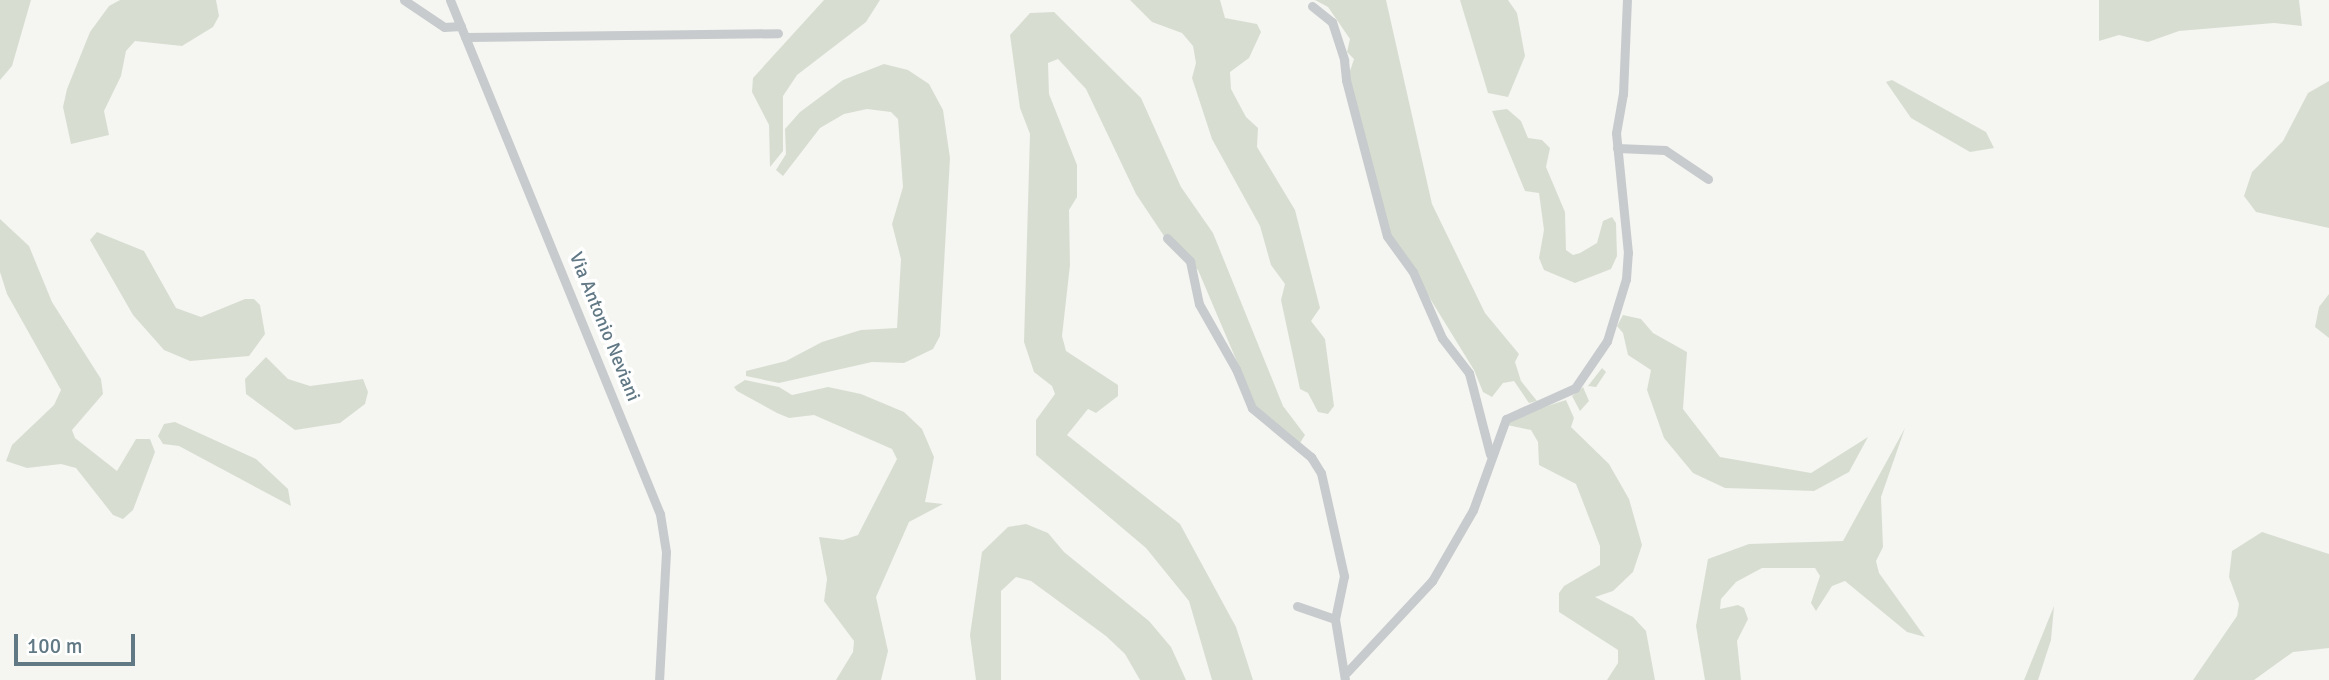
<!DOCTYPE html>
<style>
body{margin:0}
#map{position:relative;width:2329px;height:680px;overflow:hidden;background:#f5f5f1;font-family:Signika,sans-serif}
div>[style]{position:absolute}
.green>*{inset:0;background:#d7ded1}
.street>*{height:9px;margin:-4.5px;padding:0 4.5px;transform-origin:4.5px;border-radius:4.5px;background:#c7cbcd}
span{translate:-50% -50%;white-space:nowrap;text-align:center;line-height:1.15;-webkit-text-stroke:7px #fff;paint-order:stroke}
.street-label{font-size:19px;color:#617885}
.scale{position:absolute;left:14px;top:634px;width:121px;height:32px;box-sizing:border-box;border:4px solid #617885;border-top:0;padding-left:9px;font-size:21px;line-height:24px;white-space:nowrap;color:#617885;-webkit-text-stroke:5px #fff;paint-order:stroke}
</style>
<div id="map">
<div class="green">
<i style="clip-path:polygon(0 0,31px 0,12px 66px,0 80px)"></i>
<i style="clip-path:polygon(120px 0,216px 0,219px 16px,213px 27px,182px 46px,135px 41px,126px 51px,121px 76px,104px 111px,109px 135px,71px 144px,63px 107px,67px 89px,90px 32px,109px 6px)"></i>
<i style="clip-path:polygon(824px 0,880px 0,866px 22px,797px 75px,783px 96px,783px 151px,770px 167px,769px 125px,752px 92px,753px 78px)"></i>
<i style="clip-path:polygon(1130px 0,1220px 0,1225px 18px,1257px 24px,1261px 32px,1249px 58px,1230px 72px,1231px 89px,1246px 117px,1258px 128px,1257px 147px,1295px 210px,1320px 308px,1311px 321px,1325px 339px,1334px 406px,1328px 414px,1318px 412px,1308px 393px,1300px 389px,1281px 300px,1285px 284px,1271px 265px,1260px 226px,1212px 139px,1192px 78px,1196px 63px,1193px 46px,1182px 33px,1152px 22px)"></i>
<i style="clip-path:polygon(1315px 0,1386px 0,1432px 204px,1485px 313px,1519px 354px,1515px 362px,1521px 381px,1537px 401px,1529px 403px,1514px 381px,1503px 383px,1492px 397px,1483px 392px,1474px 370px,1389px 232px,1349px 74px,1354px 59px,1347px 52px,1350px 39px,1328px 7px)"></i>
<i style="clip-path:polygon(1460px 0,1508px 0,1517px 13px,1525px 56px,1508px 97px,1488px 93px)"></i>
<i style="clip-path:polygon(2099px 0,2299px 0,2302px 26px,2274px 23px,2179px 31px,2148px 42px,2119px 35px,2099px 41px)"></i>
<i style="clip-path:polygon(1054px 12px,1141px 98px,1181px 187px,1213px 233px,1283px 406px,1305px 435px,1300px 443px,1258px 411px,1198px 270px,1172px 248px,1136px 194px,1086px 89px,1058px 59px,1048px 63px,1049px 94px,1077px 165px,1077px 197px,1069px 210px,1070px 265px,1062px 336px,1066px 351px,1118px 385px,1118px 396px,1096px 413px,1088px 409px,1067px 435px,1180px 524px,1236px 627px,1253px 680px,1212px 680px,1189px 601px,1146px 548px,1036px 455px,1036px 420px,1055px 394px,1052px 386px,1034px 372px,1024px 342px,1030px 134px,1020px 108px,1010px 35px,1030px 13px)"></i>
<i style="clip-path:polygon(884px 64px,908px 70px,929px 84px,943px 110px,950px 158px,940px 336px,933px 349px,904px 363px,872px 362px,779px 383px,746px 376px,746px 371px,786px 361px,822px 342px,861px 330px,897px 328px,901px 259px,892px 224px,903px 187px,898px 119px,891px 112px,867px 109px,844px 114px,820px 128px,783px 176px,776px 170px,786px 154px,785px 129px,800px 112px,843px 80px)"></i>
<i style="clip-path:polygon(1892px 80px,1986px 132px,1994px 148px,1970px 152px,1911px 118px,1886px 82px)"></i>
<i style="clip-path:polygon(2329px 81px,2329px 228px,2256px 212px,2244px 196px,2252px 172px,2283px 141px,2308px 93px)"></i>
<i style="clip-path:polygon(1507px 109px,1521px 121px,1528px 138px,1542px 140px,1550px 148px,1546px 167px,1565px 212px,1566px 250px,1573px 255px,1580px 253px,1597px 243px,1603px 221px,1612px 217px,1616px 223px,1617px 256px,1611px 269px,1575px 283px,1544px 270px,1539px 258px,1544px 230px,1539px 193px,1525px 191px,1492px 111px)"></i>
<i style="clip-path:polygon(0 219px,29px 246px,52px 302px,101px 379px,103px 394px,72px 430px,75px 438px,117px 471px,136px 439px,150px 439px,155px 452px,133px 510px,123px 519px,113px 515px,76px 468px,61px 464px,27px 468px,6px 461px,12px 445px,54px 405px,61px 390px,7px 294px,0 272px)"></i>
<i style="clip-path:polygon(97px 232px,144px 251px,176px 308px,201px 317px,245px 299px,254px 299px,260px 305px,265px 334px,249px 356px,190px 361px,164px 350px,133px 315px,90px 240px)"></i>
<i style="clip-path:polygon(2329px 294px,2329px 338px,2315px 327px,2319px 307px)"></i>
<i style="clip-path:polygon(1623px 315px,1641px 319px,1653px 333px,1687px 352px,1683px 409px,1720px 457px,1811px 473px,1868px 437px,1849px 472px,1814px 491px,1725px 488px,1693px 473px,1664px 438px,1647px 390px,1651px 370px,1628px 355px,1623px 333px,1617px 326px)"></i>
<i style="clip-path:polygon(266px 357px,288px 379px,310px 386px,363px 379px,368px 392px,365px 404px,340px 423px,295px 430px,246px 394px,245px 379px)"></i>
<i style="clip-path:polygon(1602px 368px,1606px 372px,1596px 387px,1588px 386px)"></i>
<i style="clip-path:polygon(745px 380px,779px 387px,792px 395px,828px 387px,861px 394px,904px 412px,922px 429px,934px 457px,925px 502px,943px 504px,909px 522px,876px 597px,888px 651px,881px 680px,836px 680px,853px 652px,854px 641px,824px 601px,827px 579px,819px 537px,843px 540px,858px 535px,897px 459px,892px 449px,814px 415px,789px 418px,777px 413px,737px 391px,734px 387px)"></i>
<i style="clip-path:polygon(1583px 387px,1589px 401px,1580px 411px,1572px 396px)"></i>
<i style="clip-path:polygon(1566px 400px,1574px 418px,1571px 427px,1609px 464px,1629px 499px,1642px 545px,1633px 572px,1613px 591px,1595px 597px,1633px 617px,1646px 631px,1655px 680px,1607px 680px,1618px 663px,1618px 650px,1559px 612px,1559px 593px,1564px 586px,1600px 565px,1600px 546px,1576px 484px,1539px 465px,1538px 442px,1531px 430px,1507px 425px,1516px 416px)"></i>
<i style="clip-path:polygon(175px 422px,256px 459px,288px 489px,291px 506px,179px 446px,163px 444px,158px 436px,164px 424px)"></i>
<i style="clip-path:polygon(1905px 428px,1881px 497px,1883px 547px,1876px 561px,1879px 573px,1925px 637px,1907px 632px,1845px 581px,1832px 586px,1816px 611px,1811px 603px,1820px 576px,1815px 568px,1762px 568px,1736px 582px,1721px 599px,1720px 609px,1738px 605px,1744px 608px,1748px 619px,1737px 641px,1741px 680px,1705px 680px,1696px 626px,1708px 559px,1749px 544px,1843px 541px)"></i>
<i style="clip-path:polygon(1026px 524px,1048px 533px,1064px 552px,1149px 621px,1171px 647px,1186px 680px,1140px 680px,1125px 654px,1106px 636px,1031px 581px,1016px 577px,1001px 591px,1001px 680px,976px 680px,970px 635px,982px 552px,1008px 527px)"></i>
<i style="clip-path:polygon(2262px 532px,2329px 554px,2329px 648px,2293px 652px,2254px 680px,2193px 680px,2237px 616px,2239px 604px,2229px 577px,2232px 551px)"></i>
<i style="clip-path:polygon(2054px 606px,2051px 640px,2038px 680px,2024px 680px)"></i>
</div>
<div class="street">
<i style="left:404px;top:0;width:48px;rotate:34deg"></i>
<i style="left:444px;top:27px;width:17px;rotate:-3deg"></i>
<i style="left:450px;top:0;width:555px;rotate:67.78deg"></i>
<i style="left:660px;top:514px;width:38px;rotate:81deg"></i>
<i style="left:666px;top:552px;width:128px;rotate:93.1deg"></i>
<i style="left:1312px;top:6px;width:26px;rotate:39deg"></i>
<i style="left:1332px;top:22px;width:40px;rotate:72deg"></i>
<i style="left:1344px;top:60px;width:20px;rotate:84deg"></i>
<i style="left:1346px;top:80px;width:161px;rotate:75.3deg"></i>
<i style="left:1387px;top:236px;width:44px;rotate:54.2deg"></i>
<i style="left:1413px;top:272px;width:72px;rotate:66.3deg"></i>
<i style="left:1442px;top:338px;width:44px;rotate:52.4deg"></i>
<i style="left:1469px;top:373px;width:84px;rotate:75.5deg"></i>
<i style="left:465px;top:37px;width:313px;rotate:-0.7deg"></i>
<i style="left:1617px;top:148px;width:48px;rotate:2.4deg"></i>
<i style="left:1665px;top:150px;width:52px;rotate:34deg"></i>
<i style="left:1167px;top:238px;width:33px;rotate:45deg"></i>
<i style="left:1190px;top:261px;width:44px;rotate:78.2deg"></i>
<i style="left:1199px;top:304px;width:75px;rotate:60.4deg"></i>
<i style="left:1236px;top:369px;width:42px;rotate:67.7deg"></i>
<i style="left:1252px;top:408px;width:77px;rotate:39.7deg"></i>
<i style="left:1311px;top:457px;width:19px;rotate:58deg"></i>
<i style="left:1321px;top:473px;width:106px;rotate:77.4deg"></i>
<i style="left:1344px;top:576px;width:44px;rotate:101.8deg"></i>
<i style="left:1297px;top:606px;width:40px;rotate:18.9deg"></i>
<i style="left:1335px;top:619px;width:62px;rotate:80.7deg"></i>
<i style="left:1347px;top:672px;width:125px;rotate:-47deg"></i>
<i style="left:1432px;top:581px;width:82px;rotate:-60deg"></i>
<i style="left:1473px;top:510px;width:97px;rotate:-70.1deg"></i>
<i style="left:1506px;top:419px;width:76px;rotate:-24.2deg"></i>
<i style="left:1575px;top:388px;width:57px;rotate:-55.8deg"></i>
<i style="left:1607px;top:341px;width:65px;rotate:-73deg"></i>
<i style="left:1626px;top:279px;width:26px;rotate:-86deg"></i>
<i style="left:1628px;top:253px;width:121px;rotate:-95.7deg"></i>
<i style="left:1616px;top:133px;width:40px;rotate:-80deg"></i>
<i style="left:1623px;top:94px;width:94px;rotate:-87.6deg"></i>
</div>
<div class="street-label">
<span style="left:604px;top:327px;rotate:68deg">Via Antonio Neviani</span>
</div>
<div class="scale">100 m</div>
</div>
